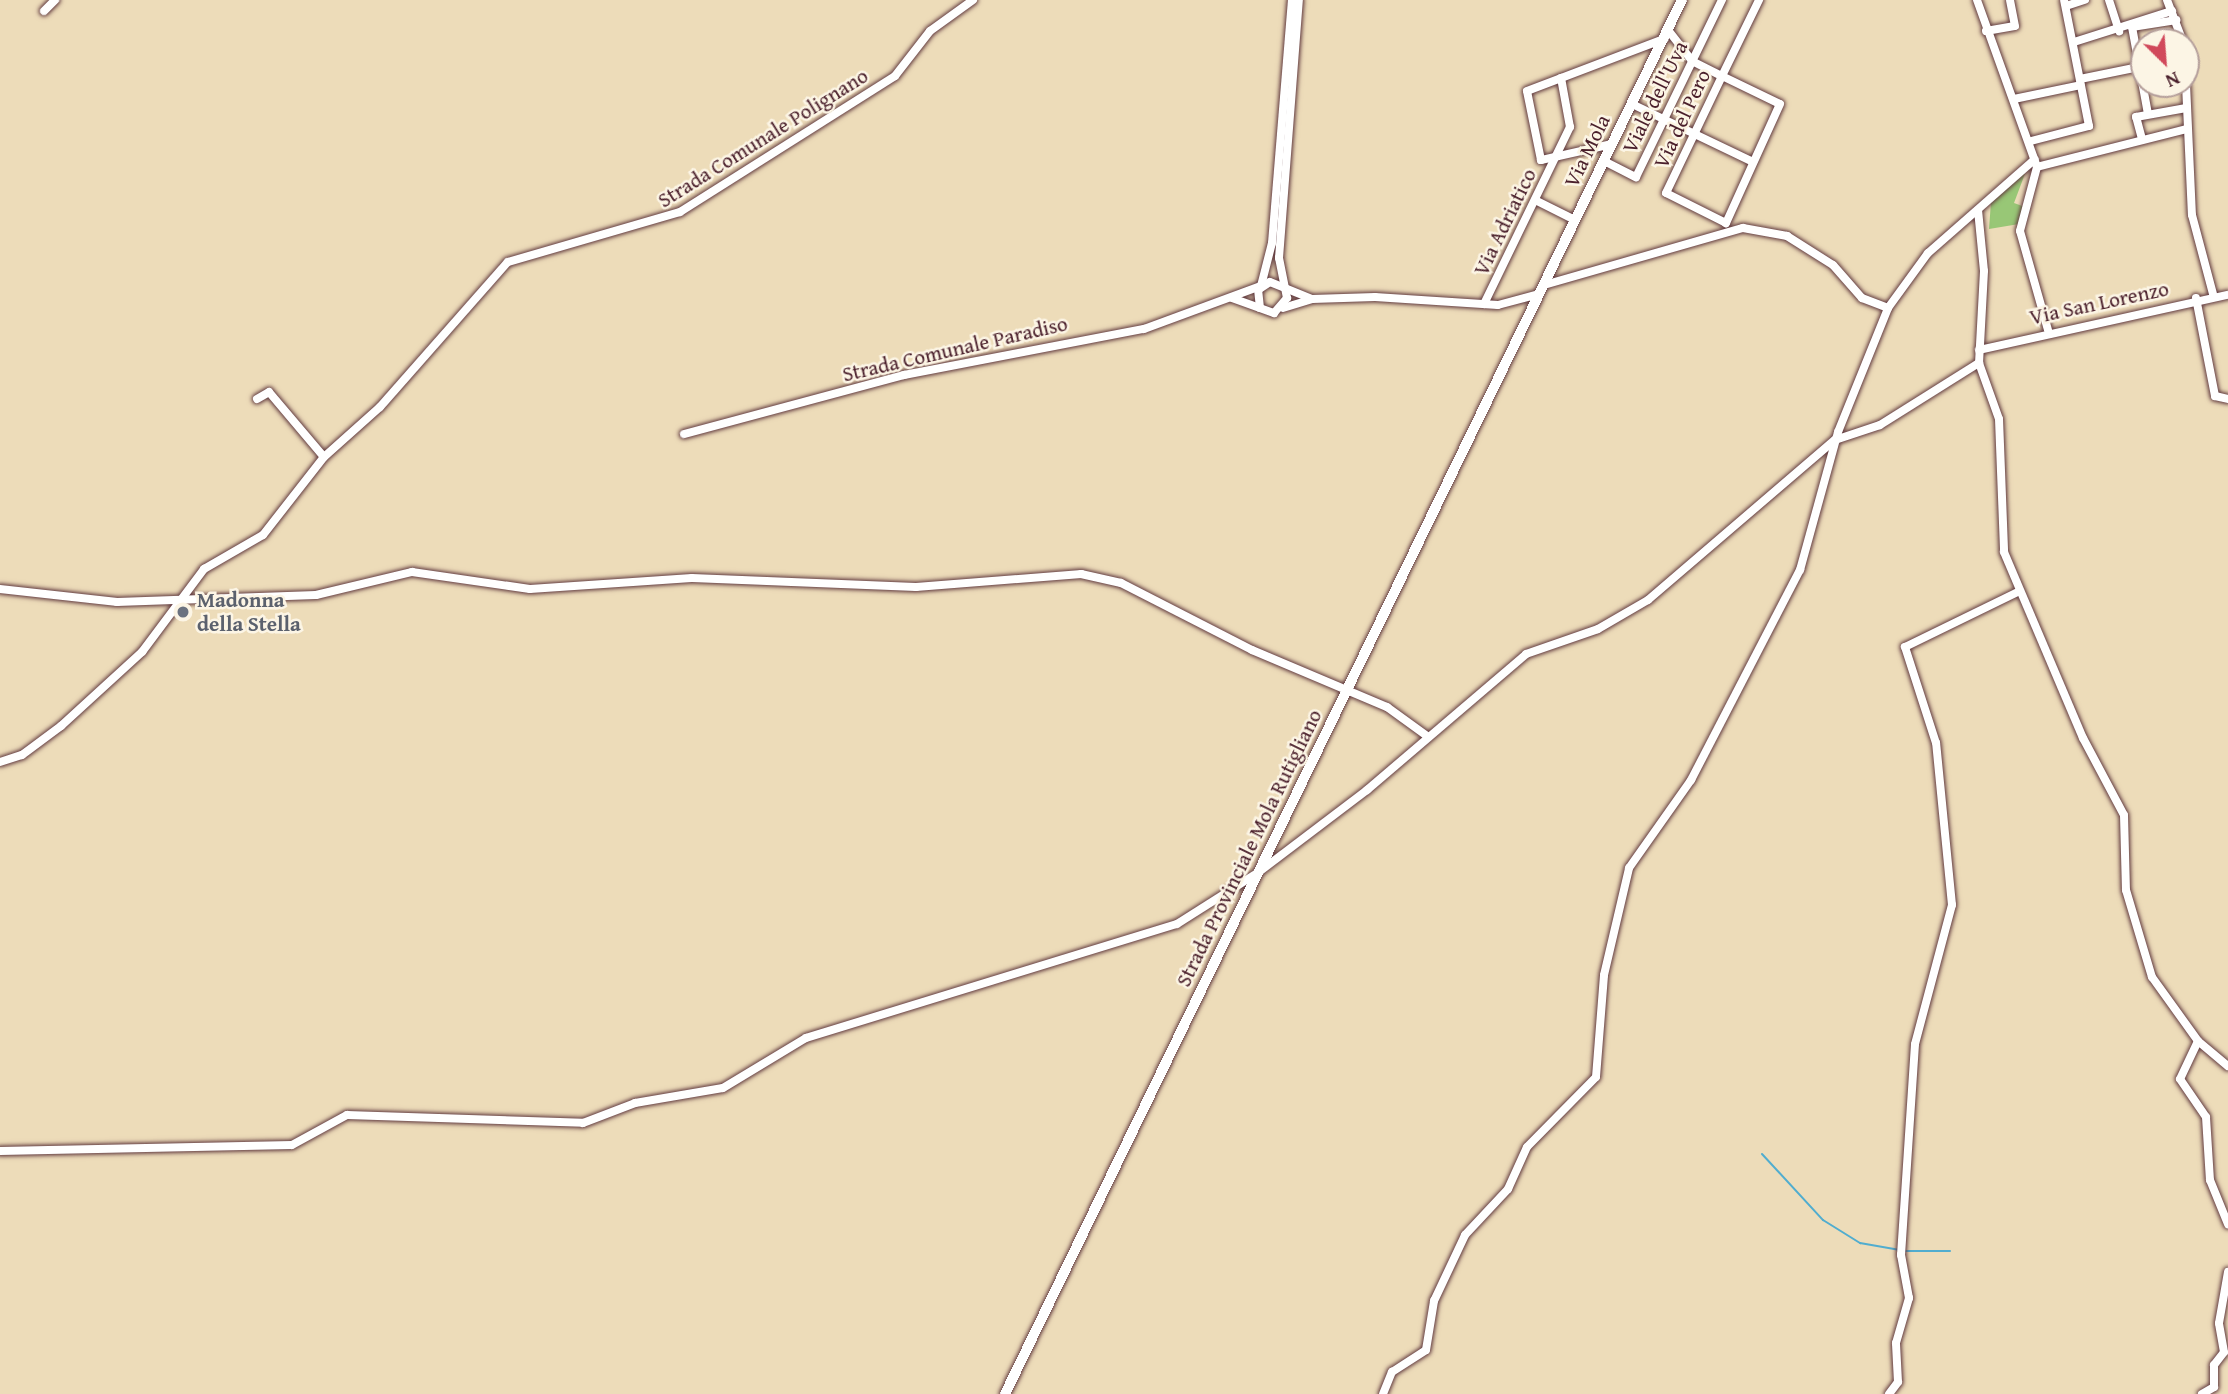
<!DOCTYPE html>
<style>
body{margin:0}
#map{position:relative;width:2228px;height:1394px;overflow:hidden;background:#eddcb9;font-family:"Gentium Book Plus",serif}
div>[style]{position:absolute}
.green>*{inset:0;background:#98c776}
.stream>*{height:2px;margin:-1px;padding:0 1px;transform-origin:1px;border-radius:1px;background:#51adcf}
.roads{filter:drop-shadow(0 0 2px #623b40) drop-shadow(0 0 2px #623b40)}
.minor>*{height:8px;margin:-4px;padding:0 4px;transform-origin:4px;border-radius:4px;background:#fff}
.major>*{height:10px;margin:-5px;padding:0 5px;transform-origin:5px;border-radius:5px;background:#fff}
.dots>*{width:19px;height:19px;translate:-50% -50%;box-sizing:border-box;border:4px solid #fcf5e5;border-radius:50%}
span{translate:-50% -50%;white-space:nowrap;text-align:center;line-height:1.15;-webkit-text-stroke:5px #fcf5e5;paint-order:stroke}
.street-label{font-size:21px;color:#4a1f2b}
.worship-label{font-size:21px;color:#5b616d;font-weight:700}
.left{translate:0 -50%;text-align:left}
.north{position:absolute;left:2130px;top:28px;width:70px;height:70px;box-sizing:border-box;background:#fcf5e5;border:2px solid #b59f9b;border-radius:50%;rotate:155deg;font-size:19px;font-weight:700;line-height:28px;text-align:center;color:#4a1f2b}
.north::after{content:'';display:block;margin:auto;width:24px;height:32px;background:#d1495b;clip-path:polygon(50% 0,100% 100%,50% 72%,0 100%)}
</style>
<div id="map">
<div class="green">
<i style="clip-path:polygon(2026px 171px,2014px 203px,2025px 207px,2019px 224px,1989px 229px,1991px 202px)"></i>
</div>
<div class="stream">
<i style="left:1762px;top:1154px;width:90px;rotate:47.3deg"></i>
<i style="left:1823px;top:1220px;width:44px;rotate:31.9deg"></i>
<i style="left:1860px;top:1243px;width:39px;rotate:10deg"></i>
<i style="left:1904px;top:1251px;width:46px"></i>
</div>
<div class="roads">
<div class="minor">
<i style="left:1977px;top:0;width:177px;rotate:70.2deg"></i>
<i style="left:2037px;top:167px;width:66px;rotate:104.9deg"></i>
<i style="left:2020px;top:231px;width:103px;rotate:74.2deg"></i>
<i style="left:2109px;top:0;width:33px;rotate:72deg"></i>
<i style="left:2167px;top:0;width:45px;rotate:69.1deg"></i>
<i style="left:2066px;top:6px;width:20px;rotate:-18deg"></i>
<i style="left:44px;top:11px;width:16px;rotate:-45deg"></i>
<i style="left:1668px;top:30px;width:39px;rotate:52deg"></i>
<i style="left:1692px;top:61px;width:34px;rotate:27deg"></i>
<i style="left:1722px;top:76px;width:64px;rotate:25.8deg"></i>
<i style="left:1780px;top:104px;width:131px;rotate:114.4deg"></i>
<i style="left:1726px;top:223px;width:67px;rotate:-153.4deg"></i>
<i style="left:1666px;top:193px;width:130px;rotate:-64.4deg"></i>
<i style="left:1722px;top:76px;width:85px;rotate:-64deg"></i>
<i style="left:1986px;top:31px;width:29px;rotate:-10deg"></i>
<i style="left:2015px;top:26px;width:26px;rotate:-101deg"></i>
<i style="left:2074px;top:42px;width:103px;rotate:-17.6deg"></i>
<i style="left:2080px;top:79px;width:60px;rotate:-11.5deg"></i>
<i style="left:2186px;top:84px;width:131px;rotate:87.4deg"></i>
<i style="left:2192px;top:215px;width:82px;rotate:75.1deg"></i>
<i style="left:2014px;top:99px;width:68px;rotate:-11.8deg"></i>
<i style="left:1632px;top:104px;width:134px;rotate:25.6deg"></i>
<i style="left:2148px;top:114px;width:88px;rotate:-100.4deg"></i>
<i style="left:2132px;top:27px;width:45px;rotate:-9deg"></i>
<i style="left:2142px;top:139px;width:23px;rotate:-105deg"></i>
<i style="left:2136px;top:117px;width:51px;rotate:-10.2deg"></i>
<i style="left:2031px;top:141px;width:60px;rotate:-14.5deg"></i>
<i style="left:2089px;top:126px;width:128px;rotate:-101.2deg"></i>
<i style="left:1612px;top:144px;width:73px;rotate:167.3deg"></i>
<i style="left:1541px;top:160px;width:70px;rotate:-101.5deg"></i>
<i style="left:1527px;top:91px;width:147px;rotate:-20.8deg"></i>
<i style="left:1604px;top:161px;width:36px;rotate:27deg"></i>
<i style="left:1636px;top:177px;width:197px;rotate:-64.1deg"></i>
<i style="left:2037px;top:167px;width:155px;rotate:-14.2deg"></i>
<i style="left:1535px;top:200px;width:45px;rotate:26.6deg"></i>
<i style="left:1978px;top:210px;width:61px;rotate:84.4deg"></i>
<i style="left:1984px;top:271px;width:92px;rotate:93.1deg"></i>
<i style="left:1979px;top:363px;width:59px;rotate:70.3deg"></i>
<i style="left:1999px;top:419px;width:133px;rotate:87.8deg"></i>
<i style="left:2004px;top:552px;width:202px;rotate:67deg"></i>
<i style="left:2083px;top:738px;width:87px;rotate:62deg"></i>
<i style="left:2124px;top:815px;width:75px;rotate:88.5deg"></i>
<i style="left:2126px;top:890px;width:91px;rotate:73.4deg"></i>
<i style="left:2152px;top:977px;width:79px;rotate:54.3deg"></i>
<i style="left:2198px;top:1041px;width:39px;rotate:40deg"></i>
<i style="left:1544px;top:285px;width:207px;rotate:-16deg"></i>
<i style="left:1743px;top:228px;width:45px;rotate:10.3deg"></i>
<i style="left:1787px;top:236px;width:54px;rotate:32.2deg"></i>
<i style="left:1833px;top:265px;width:44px;rotate:48.7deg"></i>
<i style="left:1862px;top:298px;width:28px;rotate:21deg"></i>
<i style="left:1232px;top:298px;width:45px;rotate:19.7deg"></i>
<i style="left:1274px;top:313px;width:20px;rotate:-49deg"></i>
<i style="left:1287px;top:298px;width:41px;rotate:-101.3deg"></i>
<i style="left:1279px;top:258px;width:259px;rotate:-85.6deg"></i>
<i style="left:2196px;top:298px;width:100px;rotate:79deg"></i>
<i style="left:2215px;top:396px;width:13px;rotate:13deg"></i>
<i style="left:1484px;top:304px;width:197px;rotate:-64.1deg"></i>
<i style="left:1570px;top:127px;width:50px;rotate:-100.4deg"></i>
<i style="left:1260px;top:308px;width:18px;rotate:-96deg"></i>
<i style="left:1258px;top:290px;width:14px;rotate:-34deg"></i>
<i style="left:1270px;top:282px;width:45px;rotate:22deg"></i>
<i style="left:1283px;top:308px;width:30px;rotate:-17deg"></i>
<i style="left:1312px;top:299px;width:63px;rotate:-1.8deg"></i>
<i style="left:1375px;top:297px;width:123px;rotate:3.7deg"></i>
<i style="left:1498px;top:305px;width:42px;rotate:-15deg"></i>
<i style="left:1979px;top:350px;width:255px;rotate:-12.5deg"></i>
<i style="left:257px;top:399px;width:14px;rotate:-30deg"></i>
<i style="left:269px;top:392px;width:85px;rotate:49.8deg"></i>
<i style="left:684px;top:434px;width:228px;rotate:-15deg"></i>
<i style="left:904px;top:375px;width:244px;rotate:-10.9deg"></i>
<i style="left:1144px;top:329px;width:125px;rotate:-20.2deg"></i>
<i style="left:1261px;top:286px;width:44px;rotate:-75.7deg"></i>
<i style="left:1272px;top:243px;width:244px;rotate:-85.3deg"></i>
<i style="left:0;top:589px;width:118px;rotate:6.3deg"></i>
<i style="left:117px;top:602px;width:199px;rotate:-2deg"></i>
<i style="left:316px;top:595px;width:99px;rotate:-13.5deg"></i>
<i style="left:412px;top:572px;width:119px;rotate:8.2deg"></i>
<i style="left:530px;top:589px;width:162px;rotate:-3.9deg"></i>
<i style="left:692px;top:578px;width:224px;rotate:2.3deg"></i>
<i style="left:916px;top:587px;width:166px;rotate:-4.5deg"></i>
<i style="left:1081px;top:574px;width:41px;rotate:12.7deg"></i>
<i style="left:1121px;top:583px;width:147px;rotate:27.1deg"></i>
<i style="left:1252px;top:650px;width:147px;rotate:22.9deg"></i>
<i style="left:1387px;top:707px;width:49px;rotate:35.9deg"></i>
<i style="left:0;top:762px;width:23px;rotate:-18deg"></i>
<i style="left:22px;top:755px;width:49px;rotate:-36.6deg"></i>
<i style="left:61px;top:726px;width:110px;rotate:-42.4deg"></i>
<i style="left:142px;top:652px;width:104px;rotate:-53.2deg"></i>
<i style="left:204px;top:569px;width:68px;rotate:-30deg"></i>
<i style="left:263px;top:535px;width:99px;rotate:-52deg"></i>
<i style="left:324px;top:457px;width:75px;rotate:-41.8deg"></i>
<i style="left:380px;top:407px;width:193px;rotate:-48.6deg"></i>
<i style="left:508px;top:262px;width:179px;rotate:-16.2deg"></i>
<i style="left:680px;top:212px;width:254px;rotate:-32.3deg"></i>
<i style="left:895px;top:76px;width:57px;rotate:-52.1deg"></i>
<i style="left:930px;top:31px;width:53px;rotate:-35.8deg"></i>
<i style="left:2198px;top:1041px;width:42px;rotate:115.3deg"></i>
<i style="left:2180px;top:1079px;width:46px;rotate:55.6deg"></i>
<i style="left:2206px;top:1117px;width:63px;rotate:86.4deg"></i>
<i style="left:2210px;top:1180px;width:48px;rotate:67.8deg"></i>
<i style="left:0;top:1151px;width:292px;rotate:-1.2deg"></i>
<i style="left:292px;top:1145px;width:63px;rotate:-28.6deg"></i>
<i style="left:347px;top:1115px;width:236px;rotate:1.9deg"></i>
<i style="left:583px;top:1123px;width:56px;rotate:-21deg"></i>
<i style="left:635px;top:1103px;width:89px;rotate:-9.7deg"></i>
<i style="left:723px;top:1088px;width:97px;rotate:-31.1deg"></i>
<i style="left:806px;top:1038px;width:388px;rotate:-17.1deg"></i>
<i style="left:1177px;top:924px;width:97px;rotate:-32.4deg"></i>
<i style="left:1259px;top:872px;width:136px;rotate:-37.2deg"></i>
<i style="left:1367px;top:790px;width:209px;rotate:-40.5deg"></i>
<i style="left:1526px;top:654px;width:76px;rotate:-19.1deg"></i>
<i style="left:1598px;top:629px;width:58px;rotate:-30.1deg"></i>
<i style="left:1648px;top:600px;width:246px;rotate:-40.6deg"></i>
<i style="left:1835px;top:440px;width:47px;rotate:-18.4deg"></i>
<i style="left:1880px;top:425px;width:117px;rotate:-32.1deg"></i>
<i style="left:1383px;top:1394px;width:24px;rotate:-68deg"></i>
<i style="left:1392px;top:1372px;width:40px;rotate:-32.9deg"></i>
<i style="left:1426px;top:1350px;width:50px;rotate:-80.7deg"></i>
<i style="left:1434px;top:1301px;width:73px;rotate:-64.8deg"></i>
<i style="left:1465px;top:1235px;width:63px;rotate:-46.9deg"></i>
<i style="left:1508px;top:1189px;width:46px;rotate:-65.7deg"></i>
<i style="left:1527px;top:1147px;width:98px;rotate:-45.4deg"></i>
<i style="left:1596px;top:1077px;width:102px;rotate:-85.5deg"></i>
<i style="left:1604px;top:975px;width:110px;rotate:-76.8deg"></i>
<i style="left:1629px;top:868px;width:108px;rotate:-54.8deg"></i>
<i style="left:1691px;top:780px;width:237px;rotate:-62.6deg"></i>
<i style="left:1800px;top:570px;width:143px;rotate:-74.6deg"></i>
<i style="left:1838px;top:432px;width:134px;rotate:-68deg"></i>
<i style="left:1888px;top:308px;width:68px;rotate:-54deg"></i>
<i style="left:1928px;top:253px;width:142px;rotate:-41.3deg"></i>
<i style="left:1889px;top:1394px;width:15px;rotate:-53deg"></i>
<i style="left:1898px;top:1382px;width:39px;rotate:-93deg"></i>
<i style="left:1896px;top:1343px;width:47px;rotate:-73.9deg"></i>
<i style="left:1909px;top:1298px;width:44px;rotate:-100.5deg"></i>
<i style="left:1901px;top:1255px;width:211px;rotate:-86.2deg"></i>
<i style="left:1915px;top:1044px;width:144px;rotate:-75.1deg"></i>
<i style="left:1952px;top:905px;width:163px;rotate:-95.6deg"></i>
<i style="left:1936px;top:743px;width:101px;rotate:-107.9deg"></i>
<i style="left:1905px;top:647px;width:126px;rotate:-26deg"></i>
<i style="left:2202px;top:1394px;width:14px;rotate:-30deg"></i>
<i style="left:2214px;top:1387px;width:22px;rotate:-90deg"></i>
<i style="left:2214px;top:1365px;width:16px;rotate:-52deg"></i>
<i style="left:2224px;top:1352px;width:29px;rotate:-100deg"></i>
<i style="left:2219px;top:1323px;width:52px;rotate:-80deg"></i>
</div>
<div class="major">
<i style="left:1005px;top:1394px;width:1550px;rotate:-64.1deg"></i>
</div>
</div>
<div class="dots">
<i style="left:183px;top:612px;background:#6b7280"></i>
</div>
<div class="street-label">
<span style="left:1655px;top:97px;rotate:-64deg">Viale dell'Uva</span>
<span style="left:1682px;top:119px;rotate:-65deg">Via del Pero</span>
<span style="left:763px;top:138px;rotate:-32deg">Strada Comunale Polignano</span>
<span style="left:1587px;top:151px;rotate:-64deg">Via Mola</span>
<span style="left:1505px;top:222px;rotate:-64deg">Via Adriatico</span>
<span style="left:2099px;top:303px;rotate:-12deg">Via San Lorenzo</span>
<span style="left:955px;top:349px;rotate:-13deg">Strada Comunale Paradiso</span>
<span style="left:1249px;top:848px;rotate:-64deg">Strada Provinciale Mola Rutigliano</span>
</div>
<div class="worship-label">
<span class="left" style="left:197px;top:612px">Madonna<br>della Stella</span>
</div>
<div class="north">N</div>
</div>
